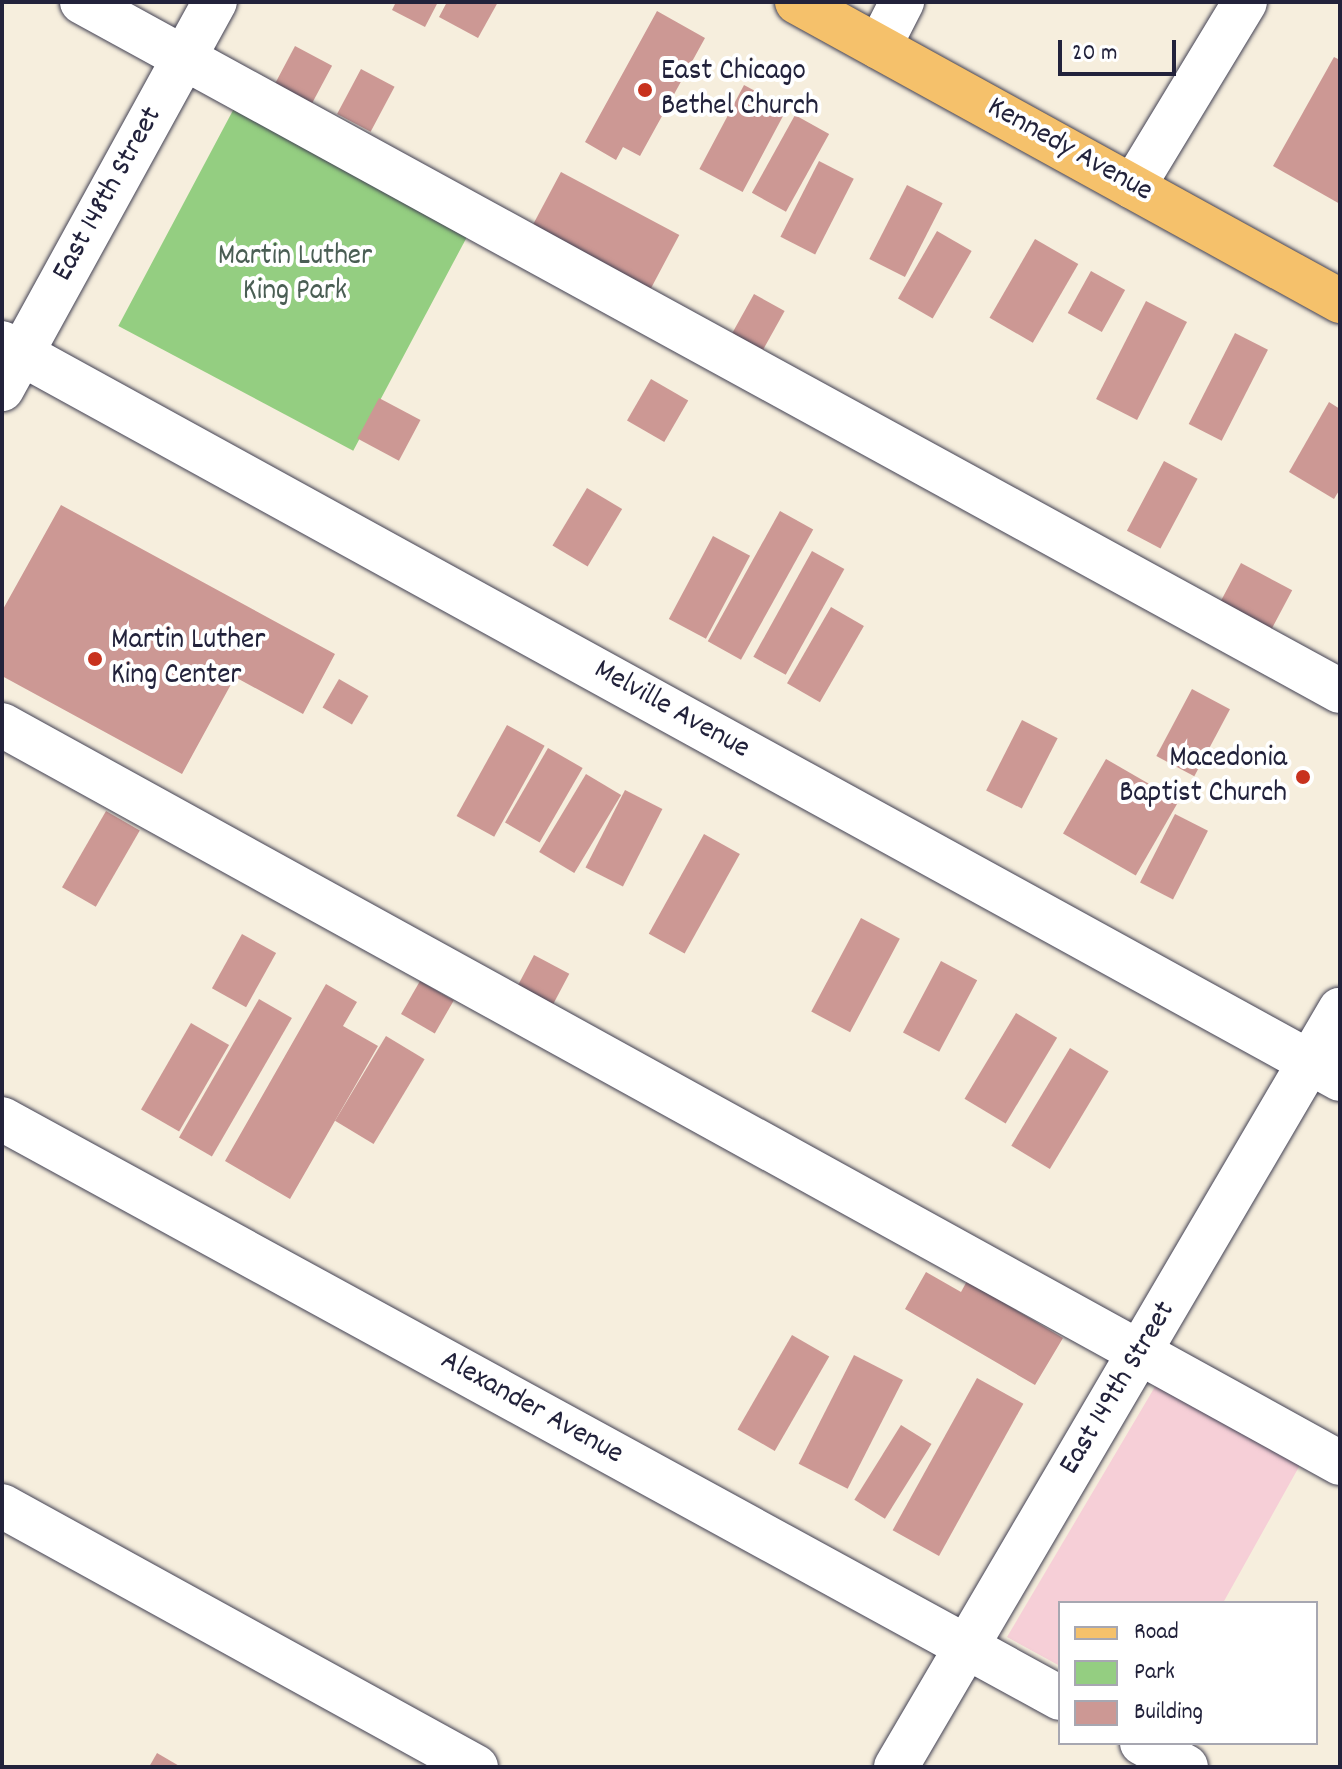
<!DOCTYPE html>
<style>
body{margin:0}
#map{position:relative;width:1342px;height:1769px;overflow:hidden;background:#f6eedd;font-family:Dekko,sans-serif}
div>[style]{position:absolute}
.built>*{inset:0;background:#f6cfd7}
.green>*{inset:0;background:#94ce81;transform-origin:0 0}
.building>*{inset:0;background:#cc9894;transform-origin:0 0}
.roads{filter:drop-shadow(0 0 2px #424153) drop-shadow(0 0 2px #424153)}
.minor>*{height:44px;margin:-22px;padding:0 22px;transform-origin:22px;border-radius:22px;background:#fff}
.major>*{height:44px;margin:-22px;padding:0 22px;transform-origin:22px;border-radius:22px;background:#f5c16b}
.dots>*{width:22px;height:22px;translate:-50% -50%;box-sizing:border-box;border:4px solid #fff;border-radius:50%}
span{translate:-50% -50%;white-space:nowrap;text-align:center;line-height:1.15;-webkit-text-stroke:8px #fff;paint-order:stroke}
.poi-label{font-size:30px;color:#22223b}
.left{translate:0 -50%;text-align:left}
.right{translate:-100% -50%;text-align:right}
.street-label{font-size:30px;color:#22223b}
.park-label{font-size:30px;color:#4a5e54}
.frame{position:absolute;inset:0;border:4px solid #22223b;pointer-events:none}
.legend{position:absolute;left:1058px;top:1601px;width:260px;height:144px;box-sizing:border-box;background:#fff;border:2px solid #a7a7b1;margin:0;padding:10px 14px;list-style:none;font-size:24px;color:#22223b}
.legend li{display:flex;align-items:center;gap:16px;height:40px}
.legend b{width:40px;border:2px solid #a7a7b1}
.scale{position:absolute;left:1058px;top:40px;width:118px;height:36px;box-sizing:border-box;border:4px solid #22223b;border-top:0;padding-left:10px;font-size:24px;line-height:28px;white-space:nowrap;color:#22223b;-webkit-text-stroke:6px #fff;paint-order:stroke}
</style>
<div id="map">
<div class="built">
<i style="clip-path:polygon(1166px 1368px,1310px 1447px,1223px 1603px,1060px 1603px,1060px 1666px,1007px 1637px)"></i>
</div>
<div class="green">
<i style="left:239px;top:99px;width:266px;height:257px;rotate:28deg"></i>
</div>
<div class="building">
<i style="clip-path:polygon(396px 2px,438px 2px,425px 27px,392px 10px)"></i>
<i style="clip-path:polygon(447px 2px,498px 2px,478px 38px,439px 17px)"></i>
<i style="clip-path:polygon(657px 11px,705px 38px,640px 156px,623px 147px,616px 160px,585px 142px)"></i>
<i style="left:295px;top:46px;width:42px;height:50px;rotate:28deg"></i>
<i style="clip-path:polygon(1334px 57px,1340px 60px,1340px 204px,1273px 166px)"></i>
<i style="left:361px;top:69px;width:38px;height:51px;rotate:28deg"></i>
<i style="left:744px;top:85px;width:49px;height:95px;rotate:28deg"></i>
<i style="left:795px;top:115px;width:39px;height:89px;rotate:29deg"></i>
<i style="left:819px;top:161px;width:39px;height:85px;rotate:27deg"></i>
<i style="left:561px;top:172px;width:134px;height:66px;rotate:28deg"></i>
<i style="left:907px;top:185px;width:40px;height:83px;rotate:27deg"></i>
<i style="left:937px;top:231px;width:40px;height:78px;rotate:30deg"></i>
<i style="left:1035px;top:239px;width:50px;height:91px;rotate:30deg"></i>
<i style="left:1091px;top:271px;width:39px;height:48px;rotate:29deg"></i>
<i style="left:754px;top:294px;width:35px;height:45px;rotate:29deg"></i>
<i style="left:1146px;top:301px;width:46px;height:110px;rotate:27deg"></i>
<i style="left:1235px;top:333px;width:37px;height:102px;rotate:27deg"></i>
<i style="left:651px;top:379px;width:43px;height:48px;rotate:30deg"></i>
<i style="left:379px;top:398px;width:47px;height:46px;rotate:28deg"></i>
<i style="clip-path:polygon(1329px 402px,1340px 409px,1340px 489px,1334px 499px,1289px 472px)"></i>
<i style="left:1164px;top:461px;width:38px;height:79px;rotate:28deg"></i>
<i style="left:587px;top:488px;width:41px;height:67px;rotate:31deg"></i>
<i style="clip-path:polygon(61px 505px,335px 654px,303px 714px,235px 677px,182px 774px,2px 676px,2px 611px)"></i>
<i style="left:780px;top:511px;width:38px;height:149px;rotate:29deg"></i>
<i style="left:713px;top:536px;width:42px;height:94px;rotate:28deg"></i>
<i style="left:812px;top:551px;width:37px;height:121px;rotate:29deg"></i>
<i style="left:1241px;top:563px;width:58px;height:48px;rotate:28deg"></i>
<i style="left:831px;top:607px;width:38px;height:88px;rotate:30deg"></i>
<i style="left:339px;top:679px;width:34px;height:33px;rotate:30deg"></i>
<i style="left:1192px;top:689px;width:43px;height:76px;rotate:28deg"></i>
<i style="left:1022px;top:720px;width:40px;height:79px;rotate:27deg"></i>
<i style="left:507px;top:725px;width:43px;height:104px;rotate:29deg"></i>
<i style="left:548px;top:748px;width:40px;height:86px;rotate:30deg"></i>
<i style="left:1106px;top:759px;width:84px;height:86px;rotate:30deg"></i>
<i style="left:586px;top:774px;width:41px;height:91px;rotate:31deg"></i>
<i style="left:625px;top:790px;width:42px;height:87px;rotate:27deg"></i>
<i style="left:106px;top:811px;width:39px;height:88px;rotate:30deg"></i>
<i style="left:1175px;top:814px;width:37px;height:77px;rotate:27deg"></i>
<i style="left:704px;top:834px;width:41px;height:114px;rotate:29deg"></i>
<i style="left:861px;top:918px;width:44px;height:106px;rotate:28deg"></i>
<i style="left:242px;top:934px;width:39px;height:62px;rotate:29deg"></i>
<i style="left:534px;top:955px;width:40px;height:45px;rotate:28deg"></i>
<i style="left:941px;top:961px;width:41px;height:81px;rotate:28deg"></i>
<i style="left:420px;top:981px;width:39px;height:38px;rotate:30deg"></i>
<i style="clip-path:polygon(326px 984px,357px 1002px,343px 1026px,378px 1046px,290px 1199px,225px 1161px)"></i>
<i style="left:259px;top:999px;width:38px;height:160px;rotate:30deg"></i>
<i style="left:1016px;top:1013px;width:48px;height:100px;rotate:31deg"></i>
<i style="left:191px;top:1023px;width:44px;height:100px;rotate:30deg"></i>
<i style="left:386px;top:1036px;width:45px;height:99px;rotate:31deg"></i>
<i style="left:1070px;top:1048px;width:45px;height:114px;rotate:31deg"></i>
<i style="clip-path:polygon(926px 1272px,961px 1292px,967px 1281px,1063px 1338px,1035px 1385px,905px 1309px)"></i>
<i style="left:792px;top:1335px;width:43px;height:109px;rotate:30deg"></i>
<i style="left:854px;top:1355px;width:55px;height:122px;rotate:27deg"></i>
<i style="left:977px;top:1378px;width:53px;height:174px;rotate:29deg"></i>
<i style="left:901px;top:1425px;width:36px;height:88px;rotate:32deg"></i>
<i style="clip-path:polygon(157px 1753px,181px 1767px,149px 1767px)"></i>
</div>
<div class="roads">
<div class="minor">
<i style="left:82px;top:2px;width:1434px;rotate:28.71deg"></i>
<i style="left:879px;top:47px;width:51px;rotate:-62.9deg"></i>
<i style="left:1133px;top:187px;width:216px;rotate:-58.8deg"></i>
<i style="left:2px;top:343px;width:1527px;rotate:28.81deg"></i>
<i style="left:2px;top:389px;width:442px;rotate:-61.2deg"></i>
<i style="left:2px;top:725px;width:1528px;rotate:28.88deg"></i>
<i style="left:2px;top:1119px;width:1206px;rotate:28.69deg"></i>
<i style="left:2px;top:1506px;width:541px;rotate:28.84deg"></i>
<i style="left:1142px;top:1743px;width:50px;rotate:28.6deg"></i>
<i style="left:896px;top:1767px;width:878px;rotate:-59.61deg"></i>
</div>
<div class="major">
<i style="left:797px;top:2px;width:620px;rotate:28.84deg"></i>
</div>
</div>
<div class="dots">
<i style="left:645px;top:90px;background:#c8321e"></i>
<i style="left:95px;top:659px;background:#c8321e"></i>
<i style="left:1303px;top:777px;background:#c8321e"></i>
</div>
<div class="poi-label">
<span class="left" style="left:661px;top:90px">East Chicago<br>Bethel Church</span>
<span class="left" style="left:111px;top:659px">Martin Luther<br>King Center</span>
<span class="right" style="left:1287px;top:777px">Macedonia<br>Baptist Church</span>
</div>
<div class="street-label">
<span style="left:1069px;top:151px;rotate:29deg">Kennedy Avenue</span>
<span style="left:109px;top:195px;rotate:-61deg">East 148th Street</span>
<span style="left:671px;top:711px;rotate:29deg">Melville Avenue</span>
<span style="left:1119px;top:1389px;rotate:-59deg">East 149th Street</span>
<span style="left:531px;top:1409px;rotate:29deg">Alexander Avenue</span>
</div>
<div class="park-label">
<span style="left:295px;top:275px">Martin Luther<br>King Park</span>
</div>
<div class="frame"></div>
<ul class="legend">
<li><b style="height:10px;background:#f5c16b"></b>Road</li>
<li><b style="height:22px;background:#94ce81"></b>Park</li>
<li><b style="height:22px;background:#cc9894"></b>Building</li>
</ul>
<div class="scale">20 m</div>
</div>
